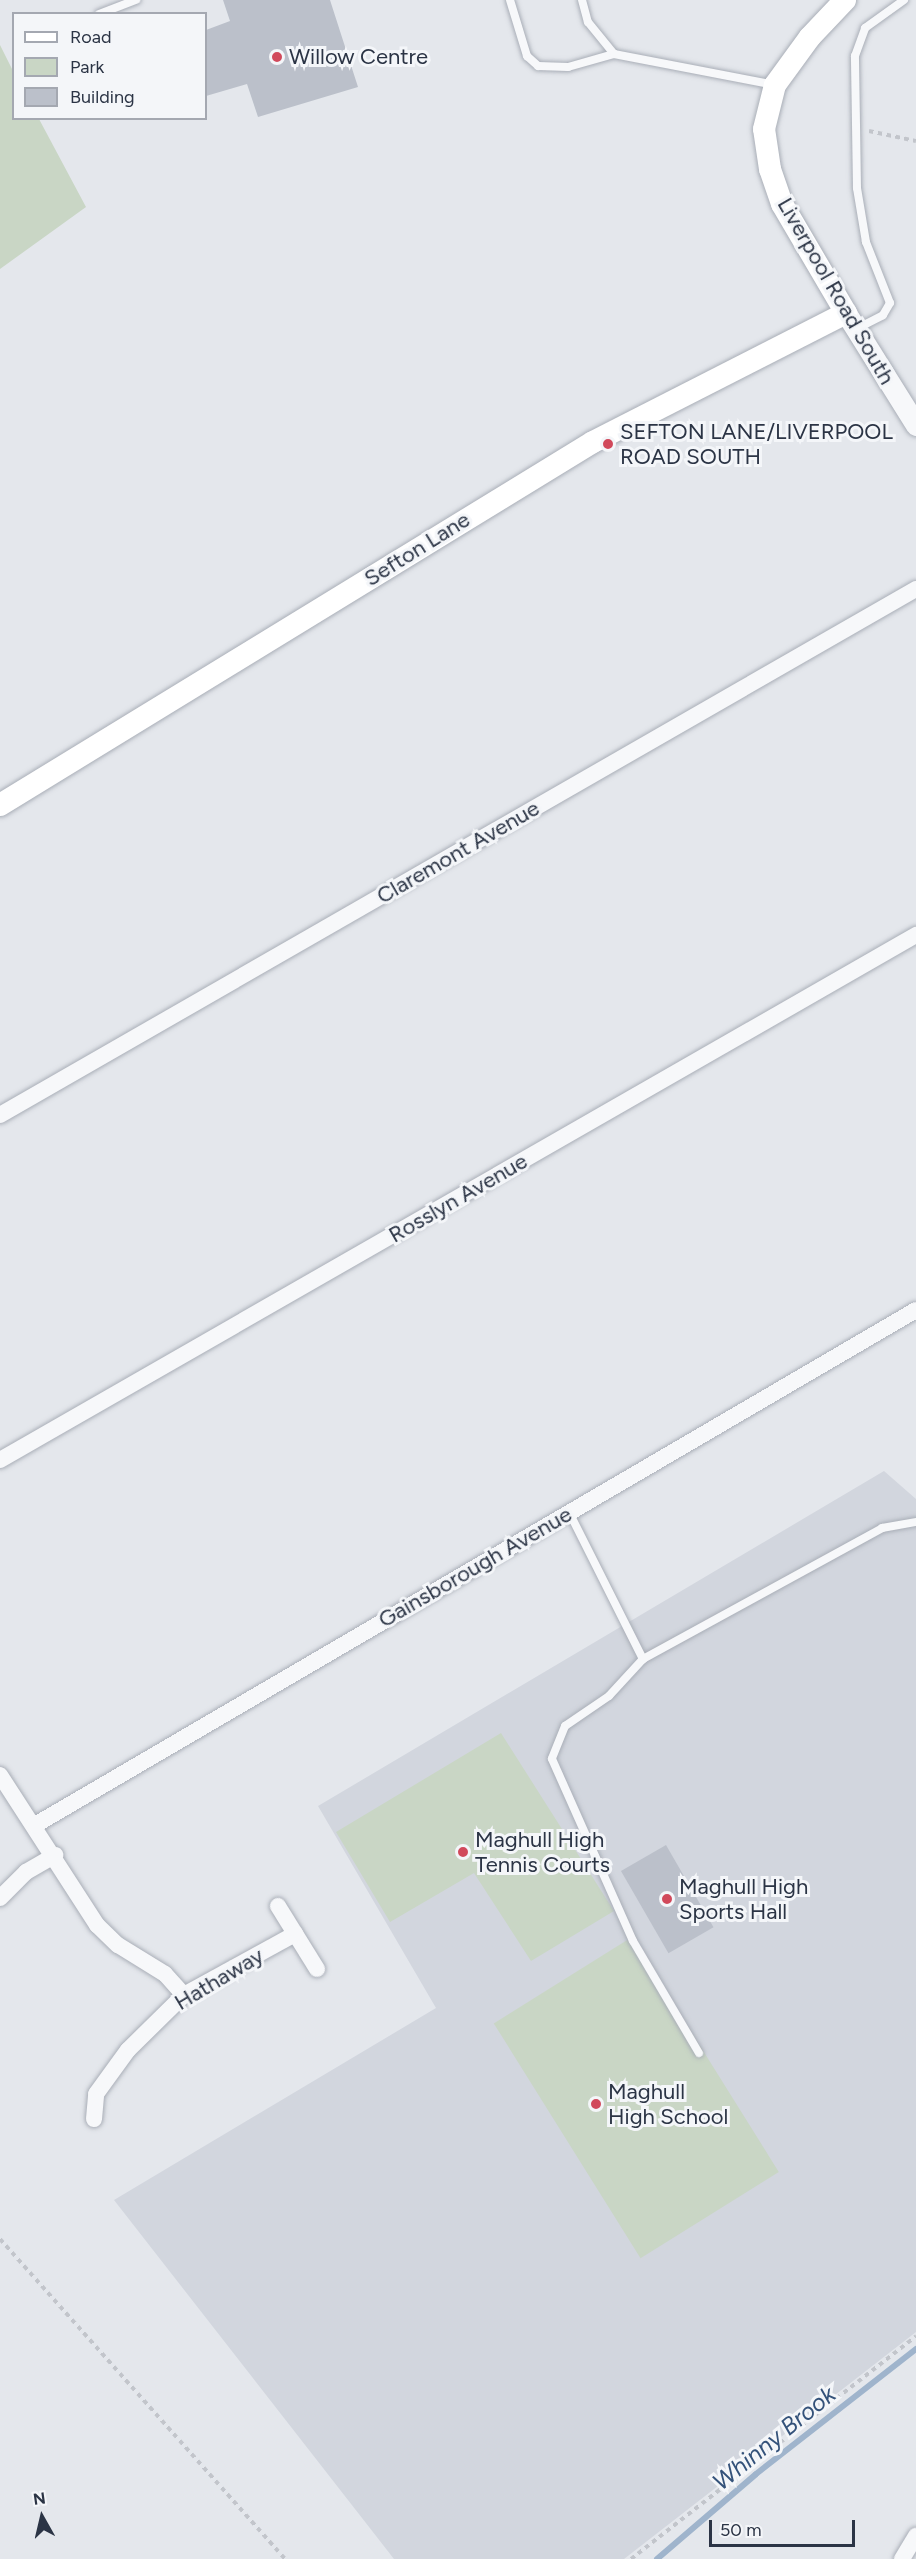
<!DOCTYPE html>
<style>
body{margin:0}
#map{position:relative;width:916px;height:2559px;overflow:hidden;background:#e4e7ec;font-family:Figtree,sans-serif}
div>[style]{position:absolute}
.built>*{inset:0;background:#d2d6de}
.green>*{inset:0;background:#c9d6c5;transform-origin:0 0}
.stream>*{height:6px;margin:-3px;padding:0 3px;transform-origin:3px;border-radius:3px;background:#9fb4cc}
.building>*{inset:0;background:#bbc0ca;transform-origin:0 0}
.path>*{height:4px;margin-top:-2px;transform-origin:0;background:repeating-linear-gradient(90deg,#c2c5cb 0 4.5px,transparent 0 9px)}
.roads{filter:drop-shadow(0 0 2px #a9aeb7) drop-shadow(0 0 2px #a9aeb7)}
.service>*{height:8px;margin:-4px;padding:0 4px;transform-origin:4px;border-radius:4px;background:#f7f8fa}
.minor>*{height:16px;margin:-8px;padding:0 8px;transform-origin:8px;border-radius:8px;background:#f7f8fa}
.tertiary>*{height:21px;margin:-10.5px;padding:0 10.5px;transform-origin:10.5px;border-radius:10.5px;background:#f7f8fa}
.secondary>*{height:22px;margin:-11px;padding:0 11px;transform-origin:11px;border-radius:11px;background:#fff}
.dots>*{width:16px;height:16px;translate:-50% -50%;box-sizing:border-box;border:3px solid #f4f6f9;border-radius:50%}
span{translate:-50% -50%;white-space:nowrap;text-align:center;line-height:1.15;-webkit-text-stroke:6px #f4f6f9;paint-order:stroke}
.poi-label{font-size:22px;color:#2b3445}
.left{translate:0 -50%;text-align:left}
.street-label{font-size:22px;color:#2b3445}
.water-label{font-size:24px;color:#34527a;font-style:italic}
.legend{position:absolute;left:12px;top:12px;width:195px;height:108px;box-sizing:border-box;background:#f4f6f9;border:2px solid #a4a8b1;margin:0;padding:8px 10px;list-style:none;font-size:18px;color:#2b3445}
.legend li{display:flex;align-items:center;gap:12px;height:30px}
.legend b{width:30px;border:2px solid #a4a8b1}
.north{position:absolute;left:12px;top:2487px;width:60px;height:60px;-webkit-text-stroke:4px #f4f6f9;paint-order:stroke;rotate:352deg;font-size:16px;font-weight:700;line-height:24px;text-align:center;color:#2b3445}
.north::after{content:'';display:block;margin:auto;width:21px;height:27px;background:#2b3445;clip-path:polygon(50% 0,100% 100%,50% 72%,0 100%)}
.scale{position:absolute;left:709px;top:2520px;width:146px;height:27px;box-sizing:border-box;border:3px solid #2b3445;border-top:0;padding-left:8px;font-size:18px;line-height:21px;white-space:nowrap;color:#2b3445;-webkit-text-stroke:4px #f4f6f9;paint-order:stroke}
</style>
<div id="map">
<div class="built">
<i style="clip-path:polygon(884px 1471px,916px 1499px,916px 2332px,624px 2559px,394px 2559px,114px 2200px,436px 2008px,318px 1806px)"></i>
</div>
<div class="green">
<i style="clip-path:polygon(0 45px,13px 71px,14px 118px,39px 119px,86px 207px,0 269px)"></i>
<i style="clip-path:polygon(501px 1733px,614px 1911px,531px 1961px,474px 1873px,390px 1922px,336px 1832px)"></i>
<i style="left:632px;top:1937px;width:277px;height:163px;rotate:58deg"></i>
</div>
<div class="stream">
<i style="left:657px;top:2559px;width:130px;rotate:-40.6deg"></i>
<i style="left:756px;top:2474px;width:203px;rotate:-38deg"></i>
</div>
<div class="building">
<i style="clip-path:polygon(223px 0,330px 0,358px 87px,258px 117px,247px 84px,206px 96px,206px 30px,230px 21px)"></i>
<i style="left:666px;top:1845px;width:95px;height:52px;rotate:60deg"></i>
</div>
<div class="path">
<i style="left:869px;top:131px;width:48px;rotate:12deg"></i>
<i style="left:0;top:2239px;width:429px;rotate:48.3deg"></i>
<i style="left:631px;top:2559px;width:362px;rotate:-38deg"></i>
</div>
<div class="roads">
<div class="service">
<i style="left:510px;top:0;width:59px;rotate:73.1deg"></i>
<i style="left:527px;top:56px;width:15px;rotate:42deg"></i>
<i style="left:538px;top:66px;width:30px;rotate:2deg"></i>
<i style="left:568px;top:67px;width:48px;rotate:-15.8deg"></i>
<i style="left:582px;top:0;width:23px;rotate:75deg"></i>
<i style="left:588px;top:22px;width:41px;rotate:50.9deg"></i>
<i style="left:614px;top:54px;width:164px;rotate:10.9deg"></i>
<i style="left:99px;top:14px;width:40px;rotate:-21deg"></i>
<i style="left:856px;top:329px;width:30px;rotate:-27deg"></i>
<i style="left:883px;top:315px;width:14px;rotate:-60deg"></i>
<i style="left:890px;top:303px;width:66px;rotate:-111.5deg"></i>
<i style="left:866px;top:242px;width:55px;rotate:-99.5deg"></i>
<i style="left:857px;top:188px;width:132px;rotate:-90.9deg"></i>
<i style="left:855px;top:56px;width:30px;rotate:-70deg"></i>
<i style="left:865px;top:28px;width:48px;rotate:-35.7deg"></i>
<i style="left:569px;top:1512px;width:165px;rotate:63.3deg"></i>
<i style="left:643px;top:1659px;width:50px;rotate:132.6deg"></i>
<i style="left:609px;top:1696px;width:53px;rotate:145.7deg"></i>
<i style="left:565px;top:1726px;width:35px;rotate:112deg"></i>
<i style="left:552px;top:1759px;width:199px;rotate:66deg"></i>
<i style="left:633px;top:1941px;width:130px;rotate:59.5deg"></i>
<i style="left:643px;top:1659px;width:273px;rotate:-28.7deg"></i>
<i style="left:882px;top:1528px;width:35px;rotate:-10deg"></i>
</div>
<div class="minor">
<i style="left:0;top:1115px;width:1056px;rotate:-29.87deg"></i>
<i style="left:0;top:1460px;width:1056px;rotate:-29.82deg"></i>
<i style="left:0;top:1775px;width:179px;rotate:57.1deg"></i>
<i style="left:97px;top:1925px;width:29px;rotate:44deg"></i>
<i style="left:118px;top:1945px;width:55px;rotate:31.7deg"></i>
<i style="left:165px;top:1974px;width:28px;rotate:48deg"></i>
<i style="left:35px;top:1825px;width:1020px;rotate:-30.31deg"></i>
<i style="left:0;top:1898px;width:37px;rotate:-45deg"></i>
<i style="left:26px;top:1872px;width:34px;rotate:-30deg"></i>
<i style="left:278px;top:1906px;width:74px;rotate:58.2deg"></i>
<i style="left:94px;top:2119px;width:25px;rotate:-85deg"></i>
<i style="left:96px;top:2094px;width:54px;rotate:-54deg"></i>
<i style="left:128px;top:2050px;width:78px;rotate:-44.5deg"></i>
<i style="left:184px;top:1995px;width:127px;rotate:-28.8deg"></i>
<i style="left:902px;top:2559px;width:27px;rotate:-59deg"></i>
</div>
<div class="tertiary">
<i style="left:846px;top:313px;width:132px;rotate:58deg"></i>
</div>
<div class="secondary">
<i style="left:0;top:805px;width:695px;rotate:-31.47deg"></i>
<i style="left:593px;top:442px;width:284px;rotate:-27deg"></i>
<i style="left:846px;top:313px;width:126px;rotate:-120.4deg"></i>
<i style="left:782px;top:204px;width:37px;rotate:-109deg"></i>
<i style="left:770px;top:169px;width:40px;rotate:-98.5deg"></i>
<i style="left:764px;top:129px;width:45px;rotate:-76deg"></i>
<i style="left:775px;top:85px;width:59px;rotate:-53.9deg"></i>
<i style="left:810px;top:37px;width:51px;rotate:-46.6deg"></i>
</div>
</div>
<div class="dots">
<i style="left:277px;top:57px;background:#d1495b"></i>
<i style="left:608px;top:444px;background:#d1495b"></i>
<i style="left:463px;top:1852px;background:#d1495b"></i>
<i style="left:667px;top:1899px;background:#d1495b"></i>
<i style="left:596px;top:2104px;background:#d1495b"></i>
</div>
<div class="poi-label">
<span class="left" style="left:289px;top:57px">Willow Centre</span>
<span class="left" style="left:620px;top:444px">SEFTON LANE/LIVERPOOL<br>ROAD SOUTH</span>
<span class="left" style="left:475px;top:1852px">Maghull High<br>Tennis Courts</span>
<span class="left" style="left:679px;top:1899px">Maghull High<br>Sports Hall</span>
<span class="left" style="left:608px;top:2104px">Maghull<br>High School</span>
</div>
<div class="street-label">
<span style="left:836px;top:291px;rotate:60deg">Liverpool Road South</span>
<span style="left:417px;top:549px;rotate:-32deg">Sefton Lane</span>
<span style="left:458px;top:852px;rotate:-30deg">Claremont Avenue</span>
<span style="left:458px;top:1198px;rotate:-30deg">Rosslyn Avenue</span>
<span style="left:475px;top:1567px;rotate:-30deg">Gainsborough Avenue</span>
<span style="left:219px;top:1979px;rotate:-31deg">Hathaway</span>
</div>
<div class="water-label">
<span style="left:774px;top:2438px;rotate:-39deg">Whinny Brook</span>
</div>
<ul class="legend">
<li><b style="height:8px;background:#fff"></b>Road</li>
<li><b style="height:16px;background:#c9d6c5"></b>Park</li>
<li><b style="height:16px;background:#bbc0ca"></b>Building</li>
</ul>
<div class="north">N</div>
<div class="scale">50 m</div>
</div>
